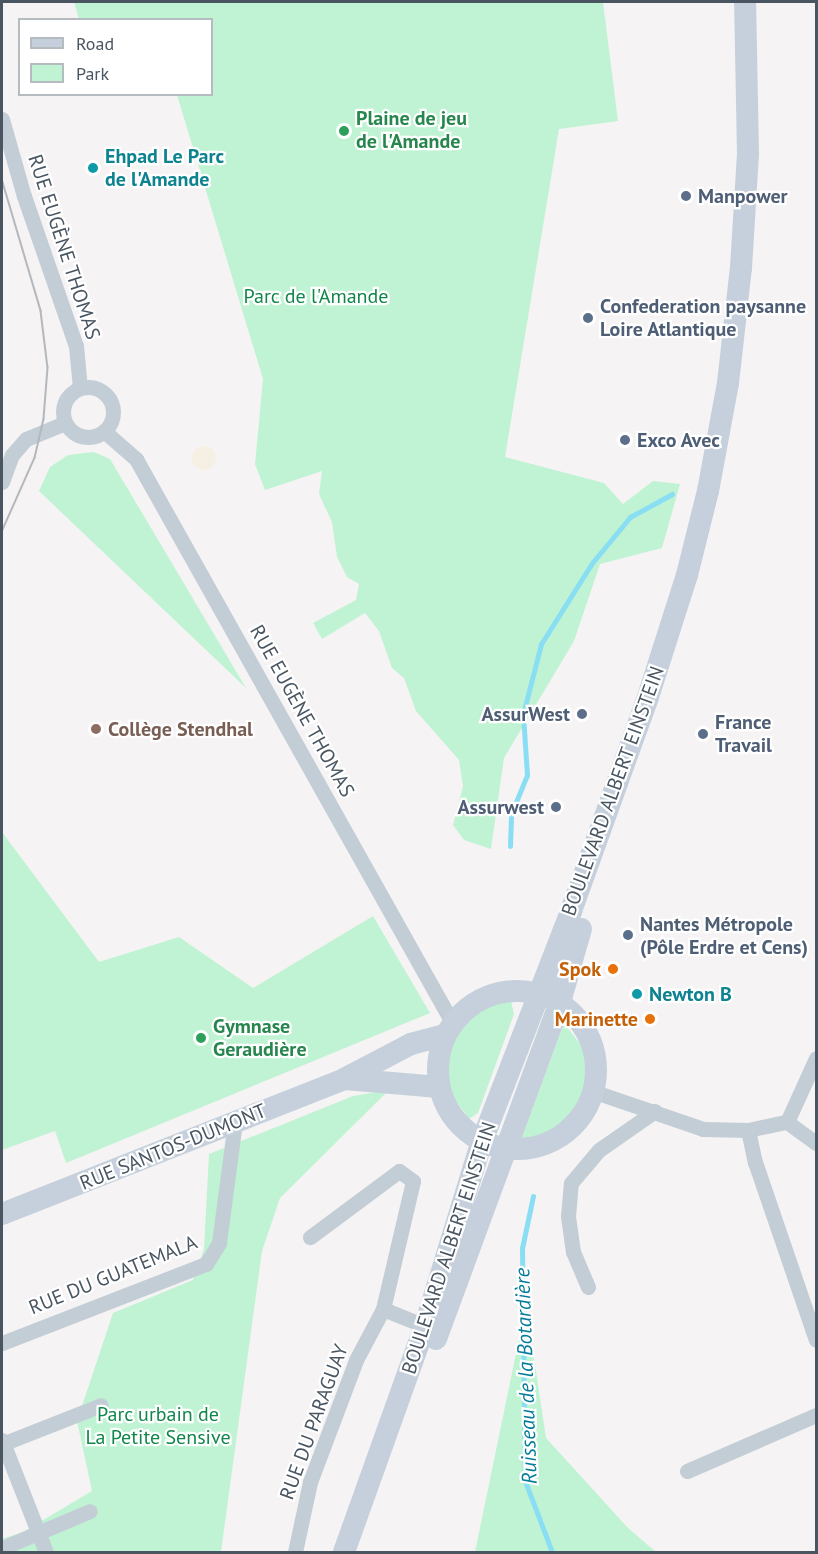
<!DOCTYPE html>
<meta charset="utf-8">
<style>
body{margin:0}
#map{position:relative;width:818px;height:1554px;overflow:hidden;background:#f5f3f3;font-family:"PT Sans",sans-serif}
div>[style]{position:absolute}
.green>*{inset:0;background:#c0f3d3}
.sand>*{inset:0;background:#f6f0e4}
.round{border-radius:50%}
.stream>*{height:5px;margin:-2.5px;padding:0 2.5px;transform-origin:2.5px;border-radius:2.5px;background:#8adef3}
.street>*{height:15px;margin:-7.5px;padding:0 7.5px;transform-origin:7.5px;border-radius:7.5px;background:#c3cdd5}
.street>.ring{margin:-7.5px;padding:0;box-sizing:content-box;background:none;border:15px solid #c3cdd5;border-radius:50%}
.secondary>*{height:22px;margin:-11px;padding:0 11px;transform-origin:11px;border-radius:11px;background:#c5d0dc}
.secondary>.ring{margin:-11px;padding:0;box-sizing:content-box;background:none;border:22px solid #c5d0dc;border-radius:50%}
.tram>*{height:1.5px;margin:-0.75px;padding:0 0.75px;transform-origin:0.75px;border-radius:0.75px;background:#b4b8bd}
.dots>*{width:16px;height:16px;translate:-50% -50%;box-sizing:border-box;border:3px solid #fff;border-radius:50%}
span{translate:-50% -50%;white-space:nowrap;text-align:center;line-height:1.15;-webkit-text-stroke:4.5px #fff;paint-order:stroke}
.leisure-label{font-size:20px;color:#27864d;font-weight:700}
.left{translate:0 -50%;text-align:left}
.culture-label{font-size:20px;color:#0d838f;font-weight:700}
.service-label{font-size:20px;color:#4e5e75;font-weight:700}
.right{translate:-100% -50%;text-align:right}
.street-label{font-size:20px;color:#495662}
.park-label{font-size:20px;color:#11864a}
.education-label{font-size:20px;color:#785e54;font-weight:700}
.food-label{font-size:20px;color:#c56008;font-weight:700}
.water-label{font-size:21px;color:#057c9a;font-style:italic}
.frame{position:absolute;inset:0;border:3px solid #495662;pointer-events:none}
.legend{position:absolute;left:18px;top:18px;width:195px;height:78px;box-sizing:border-box;background:#fff;border:2px solid #b6bbc0;margin:0;padding:8px 10px;list-style:none;font-size:18px;color:#495662}
.legend li{display:flex;align-items:center;gap:12px;height:30px}
.legend b{width:30px;border:2px solid #b6bbc0}
</style>
<div id="map">
<div class="green">
<i style="clip-path:polygon(74px 2px,603px 2px,618px 121px,559px 129px,505px 457px,604px 483px,623px 504px,653px 481px,680px 484px,662px 548px,600px 564px,574px 641px,504px 758px,491px 849px,464px 840px,453px 825px,463px 786px,459px 760px,416px 711px,404px 678px,392px 668px,379px 631px,365px 613px,322px 639px,313px 623px,356px 600px,359px 584px,347px 577px,337px 557px,332px 522px,319px 494px,322px 471px,265px 490px,255px 464px,263px 379px,177px 95px,212px 94px,212px 20px,79px 19px)"></i>
<i style="clip-path:polygon(94px 452px,110px 459px,246px 688px,39px 491px,50px 467px,68px 455px)"></i>
<i style="clip-path:polygon(2px 832px,99px 962px,179px 937px,253px 988px,373px 916px,430px 1013px,66px 1163px,55px 1131px,2px 1150px)"></i>
<i style="clip-path:polygon(511px 1001px,514px 1014px,478px 1113px,469px 1119px,448px 1090px,447px 1053px,455px 1035px,469px 1018px,491px 1005px)"></i>
<i style="clip-path:polygon(564px 1023px,584px 1049px,589px 1073px,586px 1097px,578px 1114px,566px 1127px,549px 1137px,526px 1143px,521px 1139px)"></i>
<i style="clip-path:polygon(389px 1090px,280px 1198px,262px 1251px,221px 1552px,2px 1552px,2px 1539px,23px 1532px,92px 1491px,77px 1421px,113px 1313px,193px 1280px,204px 1249px,209px 1154px,353px 1096px)"></i>
<i style="clip-path:polygon(526px 1305px,546px 1438px,628px 1528px,656px 1552px,475px 1552px)"></i>
</div>
<div class="sand">
<i class="round" style="left:192px;top:446px;width:24px;height:24px"></i>
</div>
<div class="stream">
<i style="left:510px;top:846px;width:32px;rotate:-88deg"></i>
<i style="left:511px;top:814px;width:42px;rotate:-67.7deg"></i>
<i style="left:527px;top:775px;width:61px;rotate:-93.8deg"></i>
<i style="left:523px;top:714px;width:72px;rotate:-75.6deg"></i>
<i style="left:541px;top:644px;width:96px;rotate:-57.8deg"></i>
<i style="left:592px;top:563px;width:60px;rotate:-50.4deg"></i>
<i style="left:630px;top:517px;width:48px;rotate:-28.7deg"></i>
<i style="left:533px;top:1196px;width:53px;rotate:101.9deg"></i>
<i style="left:522px;top:1248px;width:233px;rotate:89.3deg"></i>
<i style="left:525px;top:1481px;width:76px;rotate:69.2deg"></i>
</div>
<div class="street">
<i style="left:2px;top:119px;width:80px;rotate:74.1deg"></i>
<i style="left:24px;top:196px;width:159px;rotate:70.9deg"></i>
<i style="left:76px;top:346px;width:42px;rotate:84.6deg"></i>
<i class="ring" style="left:63px;top:387px;width:35px;height:35px"></i>
<i style="left:104px;top:431px;width:43px;rotate:41.2deg"></i>
<i style="left:136px;top:459px;width:646px;rotate:60.7deg"></i>
<i style="left:2px;top:482px;width:29px;rotate:-70deg"></i>
<i style="left:12px;top:455px;width:21px;rotate:-49deg"></i>
<i style="left:26px;top:439px;width:42px;rotate:-22.3deg"></i>
<i style="left:595px;top:1092px;width:114px;rotate:18.9deg"></i>
<i style="left:703px;top:1129px;width:45px;rotate:1.3deg"></i>
<i style="left:748px;top:1130px;width:40px;rotate:-12deg"></i>
<i style="left:787px;top:1122px;width:70px;rotate:-65.6deg"></i>
<i style="left:787px;top:1122px;width:36px;rotate:36deg"></i>
<i style="left:748px;top:1130px;width:33px;rotate:78deg"></i>
<i style="left:755px;top:1162px;width:188px;rotate:71.1deg"></i>
<i style="left:588px;top:1287px;width:38px;rotate:-113deg"></i>
<i style="left:573px;top:1252px;width:36px;rotate:-98deg"></i>
<i style="left:568px;top:1216px;width:33px;rotate:-85deg"></i>
<i style="left:571px;top:1183px;width:43px;rotate:-49.7deg"></i>
<i style="left:599px;top:1150px;width:68px;rotate:-34.9deg"></i>
<i style="left:383px;top:1309px;width:45px;rotate:22deg"></i>
<i style="left:2px;top:1343px;width:219px;rotate:-21.2deg"></i>
<i style="left:206px;top:1264px;width:25px;rotate:-58deg"></i>
<i style="left:219px;top:1243px;width:122px;rotate:-82.5deg"></i>
<i style="left:2px;top:1440px;width:120px;rotate:68.6deg"></i>
<i style="left:2px;top:1444px;width:106px;rotate:-21.5deg"></i>
<i style="left:687px;top:1471px;width:141px;rotate:-23.5deg"></i>
<i style="left:2px;top:1548px;width:95px;rotate:-22.8deg"></i>
<i style="left:295px;top:1552px;width:72px;rotate:-77.9deg"></i>
<i style="left:310px;top:1482px;width:130px;rotate:-69.3deg"></i>
<i style="left:356px;top:1360px;width:58px;rotate:-62.1deg"></i>
<i style="left:383px;top:1309px;width:131px;rotate:-76.8deg"></i>
<i style="left:413px;top:1181px;width:17px;rotate:-144deg"></i>
<i style="left:399px;top:1171px;width:111px;rotate:143.4deg"></i>
</div>
<div class="secondary">
<i class="ring" style="left:438px;top:991px;width:136px;height:136px"></i>
<i style="left:345px;top:1079px;width:94px;rotate:4.9deg"></i>
<i style="left:2px;top:1214px;width:368px;rotate:-21.5deg"></i>
<i style="left:344px;top:1079px;width:76px;rotate:-27.6deg"></i>
<i style="left:411px;top:1044px;width:35px;rotate:-15deg"></i>
<i style="left:436px;top:1339px;width:359px;rotate:-69.8deg"></i>
<i style="left:560px;top:1002px;width:76px;rotate:-74deg"></i>
<i style="left:344px;top:1552px;width:240px;rotate:-70.3deg"></i>
<i style="left:425px;top:1326px;width:194px;rotate:-72.9deg"></i>
<i style="left:482px;top:1141px;width:247px;rotate:-68.8deg"></i>
<i style="left:571px;top:911px;width:227px;rotate:-70.2deg"></i>
<i style="left:648px;top:697px;width:128px;rotate:-72.3deg"></i>
<i style="left:687px;top:575px;width:87px;rotate:-76deg"></i>
<i style="left:708px;top:491px;width:110px;rotate:-79.5deg"></i>
<i style="left:728px;top:383px;width:116px;rotate:-83.6deg"></i>
<i style="left:741px;top:268px;width:114px;rotate:-86.5deg"></i>
<i style="left:748px;top:154px;width:152px;rotate:-91.1deg"></i>
</div>
<div class="tram">
<i style="left:2px;top:179px;width:138px;rotate:73.5deg"></i>
<i style="left:41px;top:311px;width:57px;rotate:83deg"></i>
<i style="left:48px;top:368px;width:51px;rotate:94.5deg"></i>
<i style="left:44px;top:419px;width:40px;rotate:103deg"></i>
<i style="left:35px;top:458px;width:81px;rotate:114deg"></i>
</div>
<div class="dots">
<i style="left:344px;top:131px;background:#2e9e5b"></i>
<i style="left:93px;top:168px;background:#0f9aa8"></i>
<i style="left:686px;top:196px;background:#5c6f8a"></i>
<i style="left:588px;top:318px;background:#5c6f8a"></i>
<i style="left:625px;top:440px;background:#5c6f8a"></i>
<i style="left:582px;top:714px;background:#5c6f8a"></i>
<i style="left:96px;top:729px;background:#8d6e63"></i>
<i style="left:703px;top:734px;background:#5c6f8a"></i>
<i style="left:556px;top:807px;background:#5c6f8a"></i>
<i style="left:628px;top:935px;background:#5c6f8a"></i>
<i style="left:613px;top:969px;background:#e8710a"></i>
<i style="left:637px;top:994px;background:#0f9aa8"></i>
<i style="left:650px;top:1019px;background:#e8710a"></i>
<i style="left:201px;top:1038px;background:#2e9e5b"></i>
</div>
<div class="leisure-label">
<span class="left" style="left:356px;top:130px">Plaine de jeu<br>de l'Amande</span>
<span class="left" style="left:213px;top:1038px">Gymnase<br>Geraudière</span>
</div>
<div class="culture-label">
<span class="left" style="left:105px;top:168px">Ehpad Le Parc<br>de l'Amande</span>
<span class="left" style="left:649px;top:994px">Newton B</span>
</div>
<div class="service-label">
<span class="left" style="left:698px;top:196px">Manpower</span>
<span class="left" style="left:600px;top:318px">Confederation paysanne<br>Loire Atlantique</span>
<span class="left" style="left:637px;top:440px">Exco Avec</span>
<span class="right" style="left:570px;top:714px">AssurWest</span>
<span class="left" style="left:715px;top:734px">France<br>Travail</span>
<span class="right" style="left:544px;top:807px">Assurwest</span>
<span class="left" style="left:640px;top:936px">Nantes Métropole<br>(Pôle Erdre et Cens)</span>
</div>
<div class="street-label">
<span style="left:64px;top:247px;rotate:72deg">RUE EUGÈNE THOMAS</span>
<span style="left:302px;top:711px;rotate:61deg">RUE EUGÈNE THOMAS</span>
<span style="left:613px;top:791px;rotate:-70deg">BOULEVARD ALBERT EINSTEIN</span>
<span style="left:173px;top:1147px;rotate:-22deg">RUE SANTOS-DUMONT</span>
<span style="left:449px;top:1248px;rotate:-72deg">BOULEVARD ALBERT EINSTEIN</span>
<span style="left:113px;top:1275px;rotate:-22deg">RUE DU GUATEMALA</span>
<span style="left:314px;top:1422px;rotate:-70deg">RUE DU PARAGUAY</span>
</div>
<div class="park-label">
<span style="left:316px;top:296px">Parc de l'Amande</span>
<span style="left:158px;top:1426px">Parc urbain de<br>La Petite Sensive</span>
</div>
<div class="education-label">
<span class="left" style="left:108px;top:729px">Collège Stendhal</span>
</div>
<div class="food-label">
<span class="right" style="left:601px;top:969px">Spok</span>
<span class="right" style="left:638px;top:1019px">Marinette</span>
</div>
<div class="water-label">
<span style="left:526px;top:1376px;rotate:-92deg">Ruisseau de la Botardière</span>
</div>
<div class="frame"></div>
<ul class="legend">
<li><b style="height:8px;background:#c5d0dc"></b>Road</li>
<li><b style="height:16px;background:#c0f3d3"></b>Park</li>
</ul>
</div>
